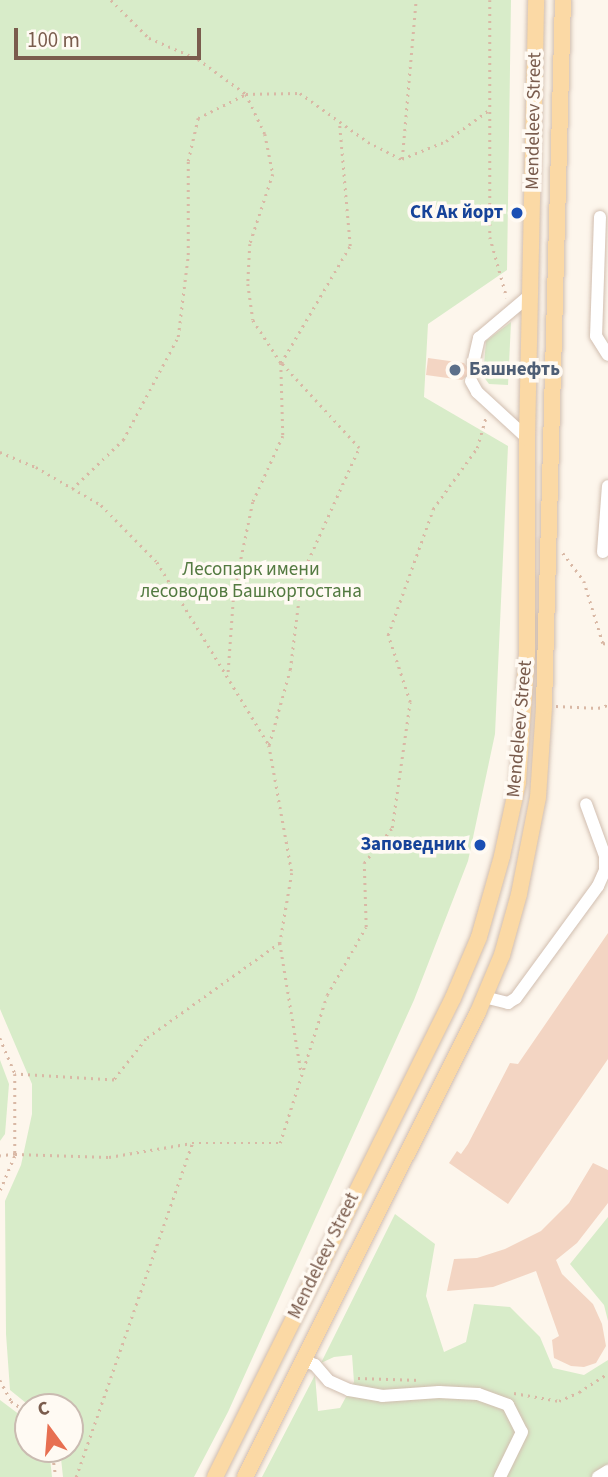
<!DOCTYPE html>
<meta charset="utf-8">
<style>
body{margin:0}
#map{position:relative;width:608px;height:1477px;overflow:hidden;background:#fdf6ec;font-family:"Source Sans 3",sans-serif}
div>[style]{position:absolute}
.green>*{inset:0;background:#d8ecc9}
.building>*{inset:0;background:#f3d5c3}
.path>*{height:2.5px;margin-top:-1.25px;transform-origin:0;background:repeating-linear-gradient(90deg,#d9b8a5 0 2px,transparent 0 7px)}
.roads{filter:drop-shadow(0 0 2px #d1beb0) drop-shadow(0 0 2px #d1beb0)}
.minor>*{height:12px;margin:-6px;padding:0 6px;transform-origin:6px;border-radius:6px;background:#fff}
.major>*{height:16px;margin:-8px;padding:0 8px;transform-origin:8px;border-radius:8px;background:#fbd9a5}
.dots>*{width:19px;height:19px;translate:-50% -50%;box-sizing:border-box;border:4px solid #fffaf3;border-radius:50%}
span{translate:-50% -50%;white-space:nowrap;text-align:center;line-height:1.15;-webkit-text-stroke:7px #fffaf3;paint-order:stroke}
.street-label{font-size:19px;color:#7a5c4d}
.transit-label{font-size:19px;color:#164399;font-weight:700}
.right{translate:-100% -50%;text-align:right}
.service-label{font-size:19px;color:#4e5e75;font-weight:700}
.left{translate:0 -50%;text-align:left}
.park-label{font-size:19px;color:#537a41}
.north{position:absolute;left:14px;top:1393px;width:70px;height:70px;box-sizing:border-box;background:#fffaf3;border:2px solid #cabbb1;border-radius:50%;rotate:344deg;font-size:19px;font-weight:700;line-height:28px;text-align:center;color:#7a5c4d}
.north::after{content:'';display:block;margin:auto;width:24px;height:32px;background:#e76f51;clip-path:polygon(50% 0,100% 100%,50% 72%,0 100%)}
.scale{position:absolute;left:14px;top:28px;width:187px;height:32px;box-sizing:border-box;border:4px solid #7a5c4d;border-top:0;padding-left:9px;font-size:21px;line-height:24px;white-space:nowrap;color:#7a5c4d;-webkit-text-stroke:5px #fffaf3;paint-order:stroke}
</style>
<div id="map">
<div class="green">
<i style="clip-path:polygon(0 0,511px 0,507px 270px,428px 324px,424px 397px,508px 446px,495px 734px,468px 861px,414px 1000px,228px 1412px,194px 1477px,63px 1477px,60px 1449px,70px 1449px,70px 1407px,31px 1407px,10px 1390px,6px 1334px,5px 1201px,21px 1165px,32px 1114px,32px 1084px,0 1009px)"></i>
<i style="clip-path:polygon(511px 322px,508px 385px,489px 384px,483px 376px,486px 341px)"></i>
<i style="clip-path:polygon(0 1060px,9px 1084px,5px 1134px,0 1141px)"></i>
<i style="clip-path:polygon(395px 1214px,435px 1244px,426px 1296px,444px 1352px,466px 1342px,474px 1304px,510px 1307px,540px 1337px,553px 1368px,584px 1375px,608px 1360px,608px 1477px,262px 1477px,315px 1375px,318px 1411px,340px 1408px,354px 1382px,352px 1355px,334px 1357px,321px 1363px)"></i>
<i style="clip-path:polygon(608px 1217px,608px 1321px,604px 1305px,570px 1264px)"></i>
<i style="clip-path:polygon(0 1400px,28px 1421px,28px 1449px,49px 1449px,52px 1477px,0 1477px)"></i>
</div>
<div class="building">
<i style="clip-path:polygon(428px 358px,464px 363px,471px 372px,462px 380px,426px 375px)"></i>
<i style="clip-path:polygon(608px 933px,608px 1059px,508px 1204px,449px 1163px,457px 1151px,461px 1154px,468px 1144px,510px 1063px,518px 1064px)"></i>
<i style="clip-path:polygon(593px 1163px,608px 1170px,608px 1203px,577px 1243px,556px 1260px,562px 1274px,593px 1304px,602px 1324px,606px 1346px,596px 1363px,584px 1367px,571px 1366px,554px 1358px,552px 1340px,559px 1336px,536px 1271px,493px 1287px,447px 1291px,454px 1259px,477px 1258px,505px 1249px,541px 1231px,569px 1203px)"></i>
</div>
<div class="path">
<i style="left:111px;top:0;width:54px;rotate:45deg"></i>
<i style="left:149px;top:38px;width:53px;rotate:23.2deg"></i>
<i style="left:198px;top:59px;width:59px;rotate:36.1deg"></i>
<i style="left:246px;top:94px;width:44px;rotate:64.6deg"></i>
<i style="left:265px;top:134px;width:41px;rotate:78.7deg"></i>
<i style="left:273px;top:174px;width:74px;rotate:108.2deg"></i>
<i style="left:250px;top:244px;width:40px;rotate:92.9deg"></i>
<i style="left:248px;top:284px;width:36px;rotate:82deg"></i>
<i style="left:253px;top:320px;width:51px;rotate:56.9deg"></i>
<i style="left:281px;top:363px;width:73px;rotate:88.4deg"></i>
<i style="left:283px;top:436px;width:72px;rotate:114.4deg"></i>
<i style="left:253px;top:502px;width:93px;rotate:101.8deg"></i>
<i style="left:234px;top:593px;width:83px;rotate:94.1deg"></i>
<i style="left:490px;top:0;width:237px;rotate:90deg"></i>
<i style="left:490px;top:237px;width:63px;rotate:74.4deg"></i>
<i style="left:402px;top:159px;width:160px;rotate:-85deg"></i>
<i style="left:0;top:452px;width:39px;rotate:23deg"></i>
<i style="left:36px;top:467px;width:75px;rotate:30.3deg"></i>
<i style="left:101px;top:505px;width:80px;rotate:45.5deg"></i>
<i style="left:157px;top:562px;width:215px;rotate:58.5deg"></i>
<i style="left:269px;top:745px;width:130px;rotate:79.8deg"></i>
<i style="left:292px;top:873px;width:71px;rotate:99.7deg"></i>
<i style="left:280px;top:943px;width:165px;rotate:144.4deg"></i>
<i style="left:146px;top:1039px;width:52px;rotate:128deg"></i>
<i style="left:114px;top:1080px;width:99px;rotate:-176.5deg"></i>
<i style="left:72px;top:489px;width:71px;rotate:-43.9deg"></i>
<i style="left:123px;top:440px;width:117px;rotate:-61.9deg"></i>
<i style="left:178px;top:337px;width:83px;rotate:-83deg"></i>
<i style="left:188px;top:255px;width:94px;rotate:-90deg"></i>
<i style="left:188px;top:161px;width:44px;rotate:-76.9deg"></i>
<i style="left:198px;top:118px;width:54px;rotate:-26.6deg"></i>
<i style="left:246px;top:94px;width:54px;rotate:-1.1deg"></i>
<i style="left:300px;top:93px;width:84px;rotate:35.8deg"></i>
<i style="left:368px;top:142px;width:38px;rotate:27deg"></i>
<i style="left:402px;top:159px;width:48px;rotate:-22.2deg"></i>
<i style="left:446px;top:141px;width:53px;rotate:-35.8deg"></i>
<i style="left:563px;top:553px;width:35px;rotate:53deg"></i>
<i style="left:584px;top:581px;width:65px;rotate:73deg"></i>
<i style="left:603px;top:643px;width:5px;rotate:11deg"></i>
<i style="left:556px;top:706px;width:42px;rotate:2.7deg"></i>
<i style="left:598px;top:708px;width:10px;rotate:-17deg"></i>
<i style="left:269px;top:745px;width:78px;rotate:-74.4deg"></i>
<i style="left:290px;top:670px;width:97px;rotate:-82.9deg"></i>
<i style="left:302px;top:574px;width:138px;rotate:-65.7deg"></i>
<i style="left:359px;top:448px;width:115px;rotate:-132.5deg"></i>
<i style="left:281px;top:363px;width:136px;rotate:-59.5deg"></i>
<i style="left:350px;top:246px;width:125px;rotate:-95deg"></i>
<i style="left:280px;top:943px;width:130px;rotate:80.7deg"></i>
<i style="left:0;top:1038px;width:39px;rotate:67deg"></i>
<i style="left:15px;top:1074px;width:80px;rotate:90deg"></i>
<i style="left:15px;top:1154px;width:15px;rotate:172deg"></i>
<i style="left:0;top:1190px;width:39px;rotate:-67deg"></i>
<i style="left:15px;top:1154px;width:94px;rotate:1.8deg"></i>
<i style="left:109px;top:1157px;width:84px;rotate:-9.6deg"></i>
<i style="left:192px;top:1143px;width:88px"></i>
<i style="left:280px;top:1143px;width:155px;rotate:-72.4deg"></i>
<i style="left:327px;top:995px;width:78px;rotate:-60.2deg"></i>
<i style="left:366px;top:927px;width:64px;rotate:-91.8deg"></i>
<i style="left:364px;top:863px;width:45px;rotate:-51.3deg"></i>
<i style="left:392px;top:828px;width:127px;rotate:-81.9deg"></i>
<i style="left:410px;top:702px;width:71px;rotate:-108.2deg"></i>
<i style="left:388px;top:635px;width:134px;rotate:-70.3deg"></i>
<i style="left:433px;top:509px;width:75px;rotate:-54.2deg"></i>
<i style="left:477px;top:448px;width:33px;rotate:-74deg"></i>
<i style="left:358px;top:1378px;width:63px;rotate:1.8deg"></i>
<i style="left:0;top:1380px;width:24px;rotate:62deg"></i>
<i style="left:11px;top:1401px;width:21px;rotate:35deg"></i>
<i style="left:514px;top:1393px;width:46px;rotate:10.1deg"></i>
<i style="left:559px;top:1401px;width:22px;rotate:-24deg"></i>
<i style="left:579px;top:1392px;width:35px;rotate:-33deg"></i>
<i style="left:52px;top:1449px;width:28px;rotate:82deg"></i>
<i style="left:76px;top:1477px;width:354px;rotate:-70.8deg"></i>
</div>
<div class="roads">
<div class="minor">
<i style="left:600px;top:217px;width:119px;rotate:91.9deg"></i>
<i style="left:596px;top:336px;width:22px;rotate:58deg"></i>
<i style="left:473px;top:364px;width:27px;rotate:-77deg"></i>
<i style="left:479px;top:338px;width:67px;rotate:-40.1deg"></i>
<i style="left:471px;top:381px;width:13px;rotate:61deg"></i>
<i style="left:477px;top:392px;width:68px;rotate:42.6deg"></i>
<i style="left:603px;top:552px;width:66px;rotate:-85.7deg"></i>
<i style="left:484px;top:997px;width:25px;rotate:14deg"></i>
<i style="left:508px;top:1003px;width:9px;rotate:-32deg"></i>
<i style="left:516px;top:998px;width:139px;rotate:-53.8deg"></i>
<i style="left:598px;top:886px;width:17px;rotate:-66deg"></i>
<i style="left:605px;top:870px;width:14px;rotate:-90deg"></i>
<i style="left:605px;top:856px;width:55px;rotate:-110.1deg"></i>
<i style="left:303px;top:1360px;width:13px;rotate:23deg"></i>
<i style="left:315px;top:1365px;width:21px;rotate:49deg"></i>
<i style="left:329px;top:1381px;width:22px;rotate:24deg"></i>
<i style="left:349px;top:1390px;width:34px;rotate:10deg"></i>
<i style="left:382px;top:1396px;width:57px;rotate:-4deg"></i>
<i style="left:439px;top:1392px;width:39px;rotate:3deg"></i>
<i style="left:478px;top:1394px;width:32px;rotate:20deg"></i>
<i style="left:508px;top:1405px;width:30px;rotate:63deg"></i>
<i style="left:522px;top:1432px;width:50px;rotate:116.1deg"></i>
<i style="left:598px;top:1477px;width:12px;rotate:-31deg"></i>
</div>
<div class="major">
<i style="left:215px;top:1477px;width:535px;rotate:-63.58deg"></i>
<i style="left:453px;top:998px;width:66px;rotate:-66.9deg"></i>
<i style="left:479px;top:937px;width:84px;rotate:-74.1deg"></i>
<i style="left:502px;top:856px;width:76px;rotate:-77.8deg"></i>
<i style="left:518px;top:782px;width:128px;rotate:-86deg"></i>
<i style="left:527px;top:654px;width:216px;rotate:-90deg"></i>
<i style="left:527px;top:438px;width:438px;rotate:-88.8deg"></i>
<i style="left:245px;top:1477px;width:520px;rotate:-63.39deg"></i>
<i style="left:478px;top:1012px;width:62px;rotate:-67.2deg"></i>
<i style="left:502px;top:955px;width:63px;rotate:-74.4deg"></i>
<i style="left:519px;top:894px;width:99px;rotate:-78.9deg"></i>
<i style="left:538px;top:797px;width:91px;rotate:-86.2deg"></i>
<i style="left:544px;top:706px;width:706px;rotate:-88.46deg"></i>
</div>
</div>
<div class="dots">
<i style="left:517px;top:213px;background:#1a4fb4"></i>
<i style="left:455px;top:370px;background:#5c6f8a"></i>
<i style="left:480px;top:845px;background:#1a4fb4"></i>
</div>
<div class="street-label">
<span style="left:534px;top:121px;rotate:-89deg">Mendeleev Street</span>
<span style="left:520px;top:729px;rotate:-85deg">Mendeleev Street</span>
<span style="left:324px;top:1256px;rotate:-64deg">Mendeleev Street</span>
</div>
<div class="transit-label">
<span class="right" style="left:503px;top:213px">СК Ак йорт</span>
<span class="right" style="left:466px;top:845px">Заповедник</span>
</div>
<div class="service-label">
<span class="left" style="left:469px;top:370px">Башнефть</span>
</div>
<div class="park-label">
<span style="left:251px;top:581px">Лесопарк имени<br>лесоводов Башкортостана</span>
</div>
<div class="north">С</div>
<div class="scale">100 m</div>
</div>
